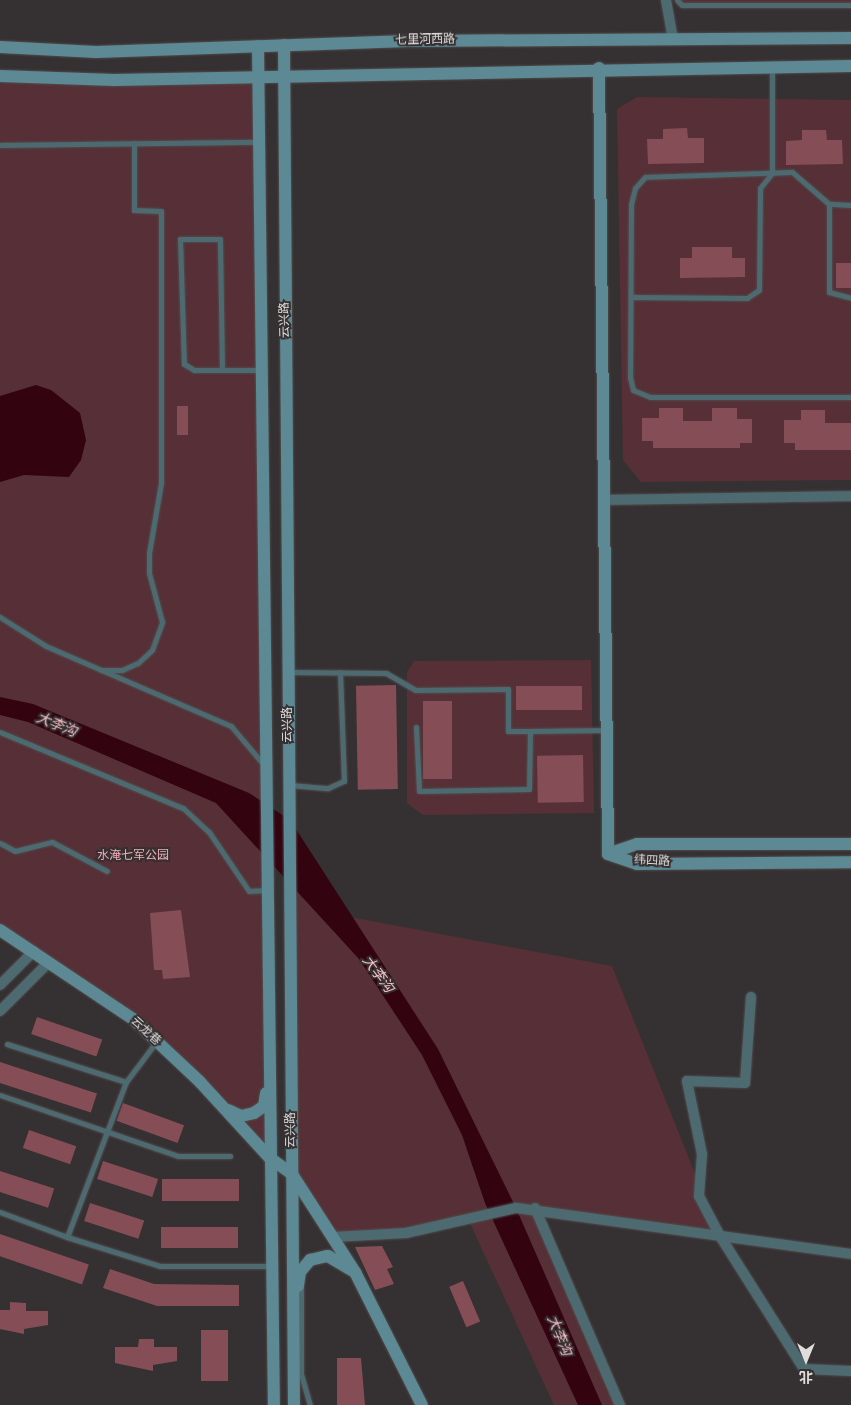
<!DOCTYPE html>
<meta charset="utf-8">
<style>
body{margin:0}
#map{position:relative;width:851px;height:1405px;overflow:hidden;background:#353031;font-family:Overpass,"Noto Sans SC",sans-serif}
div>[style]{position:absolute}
.green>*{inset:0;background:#563036;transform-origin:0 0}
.water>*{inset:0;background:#330310}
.building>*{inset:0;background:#854d55;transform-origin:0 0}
.roads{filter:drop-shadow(0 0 1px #504c4d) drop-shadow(0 0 1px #504c4d)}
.lane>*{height:5px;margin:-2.5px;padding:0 2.5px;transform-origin:2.5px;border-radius:2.5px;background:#4e6a71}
.street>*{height:10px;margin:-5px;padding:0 5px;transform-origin:5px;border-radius:5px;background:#4e6a71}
.secondary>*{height:12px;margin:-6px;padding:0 6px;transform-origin:6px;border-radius:6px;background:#5c8994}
span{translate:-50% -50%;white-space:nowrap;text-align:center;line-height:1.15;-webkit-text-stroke:4px #353031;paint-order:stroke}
.street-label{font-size:12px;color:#e0dddd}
.park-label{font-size:12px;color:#f4adb6}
.water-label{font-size:14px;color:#f9c2c9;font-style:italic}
.north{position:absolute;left:781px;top:1335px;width:50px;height:50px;-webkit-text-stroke:4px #353031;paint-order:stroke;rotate:180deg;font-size:14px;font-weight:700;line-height:20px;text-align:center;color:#e0dddd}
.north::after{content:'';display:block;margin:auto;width:18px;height:22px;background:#e0dddd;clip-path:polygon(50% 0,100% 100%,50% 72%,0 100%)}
</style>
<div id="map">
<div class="green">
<i style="left:677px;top:0;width:174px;height:7px"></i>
<i style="clip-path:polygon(258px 75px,270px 1158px,133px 1019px,0 930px,0 76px)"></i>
<i style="clip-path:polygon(637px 97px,851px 100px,851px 480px,641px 482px,623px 460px,617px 109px)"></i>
<i style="clip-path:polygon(591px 660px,594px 813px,423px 815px,407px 803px,407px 672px,414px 661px)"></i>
<i style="clip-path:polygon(290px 820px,350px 917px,612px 966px,720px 1236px,535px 1209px,618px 1405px,554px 1405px,468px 1219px,406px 1233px,333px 1237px,292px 1174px)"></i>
</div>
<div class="water">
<i style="clip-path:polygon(36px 385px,51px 390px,80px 413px,86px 440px,81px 460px,69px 477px,24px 475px,0 482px,0 396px)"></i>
<i style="clip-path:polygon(0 697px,33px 704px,249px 793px,290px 820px,438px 1049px,516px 1208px,602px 1405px,578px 1405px,485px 1203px,462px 1135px,422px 1055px,359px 959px,216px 803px,28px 722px,0 715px)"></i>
</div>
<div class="building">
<i style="clip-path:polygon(687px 128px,688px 138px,704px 138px,704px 163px,648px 164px,647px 139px,663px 139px,663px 129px)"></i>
<i style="clip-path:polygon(802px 130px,826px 130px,827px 140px,842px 140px,843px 164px,786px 165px,786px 141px,802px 140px)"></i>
<i style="clip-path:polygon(692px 247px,732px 247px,732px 258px,745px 258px,745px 277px,680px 278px,680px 258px,692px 258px)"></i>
<i style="left:836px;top:263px;width:15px;height:25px"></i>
<i style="left:177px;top:406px;width:11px;height:29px"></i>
<i style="clip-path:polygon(659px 408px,683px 408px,683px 421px,712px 421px,712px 408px,737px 408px,737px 419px,752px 419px,752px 443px,740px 443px,740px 448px,653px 448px,653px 441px,642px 441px,642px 418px,659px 418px)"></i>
<i style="clip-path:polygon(801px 410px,825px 410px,825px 423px,851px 423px,851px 450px,795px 450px,795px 443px,784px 443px,784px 420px,801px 420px)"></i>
<i style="left:396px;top:685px;width:104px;height:40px;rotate:89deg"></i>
<i style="left:516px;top:686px;width:66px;height:24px"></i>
<i style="left:423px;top:701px;width:29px;height:78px"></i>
<i style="left:583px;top:755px;width:47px;height:46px;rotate:89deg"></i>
<i style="clip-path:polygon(181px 910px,190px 977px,163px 979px,162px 970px,154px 970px,150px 913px)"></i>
<i style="left:37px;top:1017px;width:69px;height:18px;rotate:19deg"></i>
<i style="left:0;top:1062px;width:102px;height:20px;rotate:18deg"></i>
<i style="left:123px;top:1103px;width:65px;height:19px;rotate:20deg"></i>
<i style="left:29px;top:1130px;width:50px;height:19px;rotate:19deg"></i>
<i style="left:103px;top:1161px;width:58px;height:19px;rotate:18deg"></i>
<i style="left:0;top:1171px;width:57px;height:20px;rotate:18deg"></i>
<i style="left:162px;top:1179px;width:77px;height:22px"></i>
<i style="left:90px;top:1203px;width:57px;height:19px;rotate:18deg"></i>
<i style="left:161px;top:1227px;width:77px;height:21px"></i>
<i style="left:0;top:1234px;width:94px;height:21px;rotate:19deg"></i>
<i style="clip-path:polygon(382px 1246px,393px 1267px,387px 1269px,394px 1284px,375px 1290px,355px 1247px)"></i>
<i style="clip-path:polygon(110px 1269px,154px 1284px,239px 1285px,239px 1306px,157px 1306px,103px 1288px)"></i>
<i style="left:463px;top:1281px;width:44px;height:15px;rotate:67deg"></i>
<i style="clip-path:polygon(10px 1302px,26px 1303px,26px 1311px,48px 1311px,48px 1325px,24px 1329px,24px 1334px,0 1329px,0 1310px,10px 1310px)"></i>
<i style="left:201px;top:1330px;width:27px;height:51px"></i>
<i style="clip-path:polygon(139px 1339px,154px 1339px,154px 1347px,177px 1347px,177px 1361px,153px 1365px,153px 1371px,115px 1363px,115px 1347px,138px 1347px)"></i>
<i style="clip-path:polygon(337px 1358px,361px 1358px,365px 1405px,337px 1405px)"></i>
</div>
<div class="roads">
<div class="lane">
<i style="left:677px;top:0;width:7px;rotate:45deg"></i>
<i style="left:682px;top:5px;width:169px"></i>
<i style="left:0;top:145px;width:259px;rotate:-0.7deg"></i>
<i style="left:829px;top:204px;width:88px;rotate:90deg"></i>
<i style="left:829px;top:292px;width:23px;rotate:15deg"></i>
<i style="left:851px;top:205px;width:22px;rotate:-177deg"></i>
<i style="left:829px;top:204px;width:49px;rotate:-139.1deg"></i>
<i style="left:792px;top:172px;width:147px;rotate:178.1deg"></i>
<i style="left:645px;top:177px;width:15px;rotate:132deg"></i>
<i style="left:635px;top:188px;width:16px;rotate:104deg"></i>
<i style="left:631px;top:204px;width:173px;rotate:90.3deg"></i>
<i style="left:630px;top:377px;width:13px;rotate:77deg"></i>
<i style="left:633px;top:390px;width:18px;rotate:22deg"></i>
<i style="left:650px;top:397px;width:201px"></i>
<i style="left:631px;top:297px;width:116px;rotate:0.5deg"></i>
<i style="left:747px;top:298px;width:14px;rotate:-34deg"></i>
<i style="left:759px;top:290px;width:102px;rotate:-89.4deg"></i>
<i style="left:760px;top:188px;width:19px;rotate:-51deg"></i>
<i style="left:772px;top:173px;width:106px;rotate:-90deg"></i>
<i style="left:222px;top:370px;width:131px;rotate:-90.9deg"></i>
<i style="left:220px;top:239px;width:40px;rotate:180deg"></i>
<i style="left:180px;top:239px;width:125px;rotate:88.2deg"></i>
<i style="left:184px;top:364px;width:12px;rotate:31deg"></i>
<i style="left:194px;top:370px;width:67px"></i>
<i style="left:0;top:617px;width:54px;rotate:32.2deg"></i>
<i style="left:46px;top:646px;width:202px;rotate:23.4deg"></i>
<i style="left:231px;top:726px;width:51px;rotate:49.8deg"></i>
<i style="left:101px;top:670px;width:21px"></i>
<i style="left:122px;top:670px;width:17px;rotate:-24deg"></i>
<i style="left:138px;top:663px;width:19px;rotate:-43deg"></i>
<i style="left:152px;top:650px;width:30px;rotate:-70deg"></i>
<i style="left:162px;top:622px;width:51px;rotate:-104.9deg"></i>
<i style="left:149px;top:573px;width:20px;rotate:-90deg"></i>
<i style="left:149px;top:553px;width:71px;rotate:-80.3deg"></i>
<i style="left:161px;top:483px;width:272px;rotate:-90deg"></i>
<i style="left:161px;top:211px;width:27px;rotate:-178deg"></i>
<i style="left:134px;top:210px;width:67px;rotate:-90deg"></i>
<i style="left:289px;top:672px;width:97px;rotate:0.6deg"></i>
<i style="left:386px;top:673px;width:34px;rotate:30deg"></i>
<i style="left:415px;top:690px;width:93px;rotate:-0.6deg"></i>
<i style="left:508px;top:689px;width:42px;rotate:90deg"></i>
<i style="left:508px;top:731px;width:22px"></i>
<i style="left:416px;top:727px;width:64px;rotate:87.3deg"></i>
<i style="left:419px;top:791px;width:110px;rotate:-1deg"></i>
<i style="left:529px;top:789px;width:58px;rotate:-89deg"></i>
<i style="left:530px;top:731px;width:77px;rotate:-0.7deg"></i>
<i style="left:0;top:732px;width:198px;rotate:22.6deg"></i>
<i style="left:183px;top:808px;width:35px;rotate:43deg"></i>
<i style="left:209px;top:832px;width:71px;rotate:55.9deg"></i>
<i style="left:249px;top:891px;width:17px;rotate:-3deg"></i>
<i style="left:290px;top:785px;width:38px;rotate:5deg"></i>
<i style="left:328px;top:788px;width:17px;rotate:-24deg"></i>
<i style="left:344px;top:781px;width:109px;rotate:-92.1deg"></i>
<i style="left:0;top:843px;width:17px;rotate:28deg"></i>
<i style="left:15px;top:851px;width:38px;rotate:-14deg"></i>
<i style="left:52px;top:842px;width:62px;rotate:27.8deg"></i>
<i style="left:7px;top:1044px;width:125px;rotate:17.7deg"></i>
<i style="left:0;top:1095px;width:188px;rotate:18.9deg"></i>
<i style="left:178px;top:1156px;width:52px"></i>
<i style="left:0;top:1212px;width:72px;rotate:20.5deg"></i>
<i style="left:67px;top:1237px;width:166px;rotate:-69.2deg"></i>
<i style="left:126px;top:1082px;width:50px;rotate:-53.1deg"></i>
<i style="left:67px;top:1237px;width:97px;rotate:17.3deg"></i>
<i style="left:160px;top:1266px;width:111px"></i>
<i style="left:301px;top:1287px;width:87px;rotate:90deg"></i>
<i style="left:301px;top:1374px;width:32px;rotate:74deg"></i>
</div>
<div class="street">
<i style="left:666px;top:0;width:40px;rotate:80deg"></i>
<i style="left:605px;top:500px;width:246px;rotate:-0.9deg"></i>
<i style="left:0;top:985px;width:48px;rotate:-45deg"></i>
<i style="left:751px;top:997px;width:86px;rotate:94deg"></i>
<i style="left:745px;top:1083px;width:58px;rotate:-178deg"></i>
<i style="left:687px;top:1081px;width:75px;rotate:78.4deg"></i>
<i style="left:702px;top:1154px;width:42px;rotate:94.1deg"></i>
<i style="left:699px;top:1196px;width:45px;rotate:62.3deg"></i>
<i style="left:720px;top:1236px;width:132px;rotate:7.8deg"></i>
<i style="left:0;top:1011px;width:69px;rotate:-45deg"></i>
<i style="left:535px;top:1208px;width:215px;rotate:66.7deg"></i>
<i style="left:333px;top:1237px;width:73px;rotate:-3.1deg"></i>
<i style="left:406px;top:1233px;width:113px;rotate:-12.8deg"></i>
<i style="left:516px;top:1208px;width:206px;rotate:7.8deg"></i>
<i style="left:720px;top:1236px;width:157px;rotate:57.7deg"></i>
<i style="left:804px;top:1369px;width:47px;rotate:2.4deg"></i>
</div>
<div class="secondary">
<i style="left:284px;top:45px;width:1360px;rotate:89.58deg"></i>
<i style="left:258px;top:46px;width:1359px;rotate:89.33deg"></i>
<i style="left:0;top:47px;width:96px;rotate:3deg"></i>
<i style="left:96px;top:52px;width:319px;rotate:-2deg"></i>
<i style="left:415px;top:41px;width:436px;rotate:-0.4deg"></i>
<i style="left:599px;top:68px;width:786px;rotate:89.34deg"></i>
<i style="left:0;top:76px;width:114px;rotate:2deg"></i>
<i style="left:114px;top:80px;width:737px;rotate:-1.09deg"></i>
<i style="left:608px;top:854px;width:31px;rotate:-19deg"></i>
<i style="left:637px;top:844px;width:214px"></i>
<i style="left:608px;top:854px;width:31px;rotate:19deg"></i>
<i style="left:637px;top:864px;width:214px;rotate:-0.5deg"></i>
<i style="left:0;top:930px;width:160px;rotate:33.8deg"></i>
<i style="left:133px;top:1019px;width:92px;rotate:43.2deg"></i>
<i style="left:200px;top:1082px;width:103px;rotate:47.4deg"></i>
<i style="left:270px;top:1158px;width:27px;rotate:36deg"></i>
<i style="left:292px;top:1174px;width:117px;rotate:57.3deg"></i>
<i style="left:355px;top:1272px;width:149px;rotate:63.3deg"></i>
<i style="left:228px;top:1110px;width:14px;rotate:25deg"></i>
<i style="left:241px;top:1116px;width:13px;rotate:-13deg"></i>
<i style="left:254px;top:1113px;width:12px;rotate:-35deg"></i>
<i style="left:264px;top:1106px;width:13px;rotate:-81deg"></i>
<i style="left:298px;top:1286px;width:14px;rotate:-82deg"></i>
<i style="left:300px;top:1272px;width:16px;rotate:-50deg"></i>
<i style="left:310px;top:1260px;width:18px;rotate:-13deg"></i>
<i style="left:328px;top:1256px;width:27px;rotate:31deg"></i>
</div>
</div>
<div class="street-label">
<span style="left:425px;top:41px;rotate:-1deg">七里河西路</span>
<span style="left:286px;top:320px;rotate:-91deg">云兴路</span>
<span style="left:289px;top:725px;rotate:-90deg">云兴路</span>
<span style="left:652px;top:862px;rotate:3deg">纬四路</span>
<span style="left:145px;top:1032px;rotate:42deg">云龙巷</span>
<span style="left:292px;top:1130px;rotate:-90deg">云兴路</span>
</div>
<div class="park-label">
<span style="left:133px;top:857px">水淹七军公园</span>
</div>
<div class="water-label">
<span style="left:56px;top:726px;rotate:22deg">大李沟</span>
<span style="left:377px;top:975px;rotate:53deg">大李沟</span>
<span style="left:558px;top:1336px;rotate:68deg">大李沟</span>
</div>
<div class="north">北</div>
</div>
